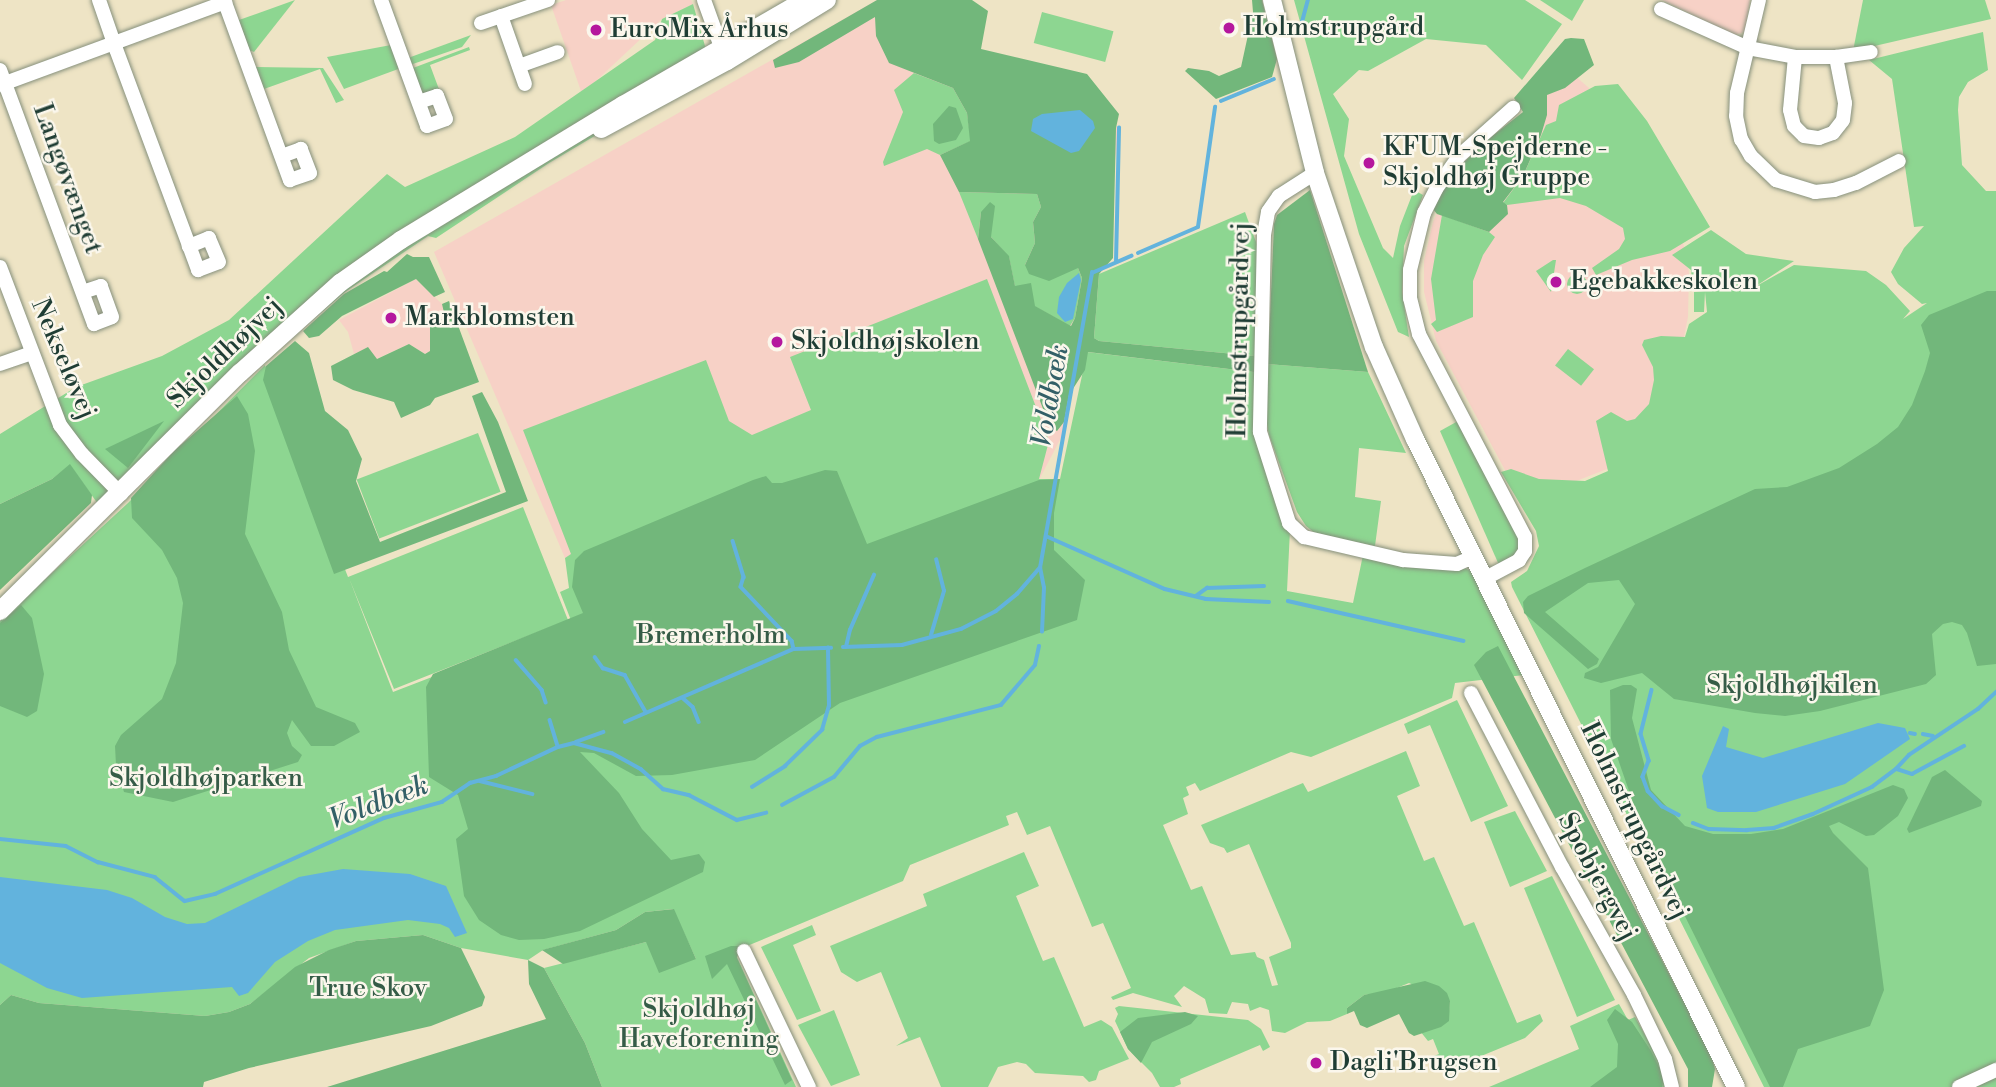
<!DOCTYPE html>
<meta charset="utf-8">
<style>
body{margin:0}
#map{position:relative;width:1996px;height:1087px;overflow:hidden;background:#eee4c5;font-family:"Libre Bodoni",serif}
div>[style]{position:absolute}
.built>*{inset:0;background:#f7d1c6}
.green>*{inset:0;background:#8dd691;transform-origin:0 0}
.round{border-radius:50%}
.forest>*{inset:0;background:#72b77b}
.water>*{inset:0;background:#62b3dd}
.stream>*{height:3.5px;margin:-1.75px;padding:0 1.75px;transform-origin:1.75px;border-radius:1.75px;background:#62b3dd}
.roads{filter:drop-shadow(0 0 2px #86907c) drop-shadow(0 0 2px #86907c)}
.minor>*{height:14px;margin:-7px;padding:0 7px;transform-origin:7px;border-radius:7px;background:#fff}
.tertiary>*{height:18px;margin:-9px;padding:0 9px;transform-origin:9px;border-radius:9px;background:#fff}
.dots>*{width:19px;height:19px;translate:-50% -50%;box-sizing:border-box;border:4px solid #fbf7ec;border-radius:50%}
span{translate:-50% -50%;white-space:nowrap;text-align:center;line-height:1.15;-webkit-text-stroke:5px #fbf7ec;paint-order:stroke}
.poi-label{font-size:26px;color:#1f3d34}
.left{translate:0 -50%;text-align:left}
.street-label{font-size:26px;color:#1f3d34}
.park-label{font-size:26px;color:#355c47}
.water-label{font-size:28px;color:#336067;font-style:italic}
</style>
<div id="map">
<div class="built">
<i style="clip-path:polygon(566px 0,691px 0,693px 4px,662px 19px,582px 94px,551px 5px)"></i>
<i style="clip-path:polygon(877px 0,893px 55px,1121px 128px,1064px 432px,1039px 480px,866px 544px,753px 480px,565px 558px,434px 252px)"></i>
<i style="clip-path:polygon(1662px 0,1750px 0,1745px 32px,1734px 35px)"></i>
<i style="clip-path:polygon(1573px 74px,1606px 103px,1682px 237px,1689px 273px,1688px 317px,1681px 352px,1620px 464px,1522px 502px,1436px 341px,1424px 292px,1424px 261px,1433px 222px,1447px 191px,1562px 76px)"></i>
<i style="clip-path:polygon(416px 279px,442px 304px,445px 317px,430px 327px,431px 351px,425px 354px,409px 344px,376px 359px,368px 348px,354px 354px,348px 332px,339px 320px)"></i>
</div>
<div class="green">
<i style="clip-path:polygon(295px 0,254px 52px,249px 50px,239px 20px)"></i>
<i style="clip-path:polygon(1294px 0,1525px 0,1562px 24px,1522px 80px,1486px 45px,1426px 39px,1368px 71px,1359px 70px,1333px 94px,1349px 119px,1344px 156px,1383px 248px,1393px 258px,1400px 226px,1414px 190px,1423px 195px,1404px 246px,1402px 292px,1409px 337px,1398px 332px,1359px 234px)"></i>
<i style="clip-path:polygon(1540px 0,1584px 0,1572px 21px)"></i>
<i style="clip-path:polygon(1863px 0,1985px 0,1991px 19px,1853px 51px)"></i>
<i style="clip-path:polygon(693px 4px,711px 67px,549px 163px,436px 238px,428px 236px,345px 292px,98px 504px,70px 465px,52px 479px,0 504px,0 434px,76px 387px,162px 356px,229px 320px,387px 174px,405px 187px,515px 137px,655px 40px,662px 19px)"></i>
<i style="left:1042px;top:12px;width:74px;height:32px;rotate:15deg"></i>
<i style="clip-path:polygon(1983px 32px,1988px 70px,1968px 82px,1959px 97px,1958px 110px,1962px 165px,1986px 191px,1996px 191px,1996px 1087px,1764px 1087px,1512px 587px,1511px 582px,1527px 571px,1539px 546px,1536px 531px,1501px 472px,1511px 469px,1539px 479px,1585px 481px,1608px 471px,1596px 421px,1611px 412px,1627px 421px,1635px 419px,1649px 404px,1654px 380px,1653px 367px,1642px 345px,1644px 340px,1661px 336px,1685px 337px,1689px 324px,1707px 312px,1705px 292px,1704px 312px,1694px 312px,1694px 292px,1705px 291px,1698px 287px,1699px 281px,1692px 280px,1691px 270px,1672px 255px,1711px 230px,1746px 254px,1794px 261px,1753px 288px,1794px 265px,1866px 271px,1886px 285px,1910px 311px,1903px 319px,1927px 303px,1922px 304px,1898px 284px,1891px 272px,1904px 248px,1924px 226px,1914px 227px,1892px 79px,1869px 60px)"></i>
<i style="clip-path:polygon(471px 35px,462px 47px,410px 65px,408px 58px)"></i>
<i style="clip-path:polygon(391px 45px,401px 68px,344px 89px,327px 57px)"></i>
<i style="clip-path:polygon(469px 47px,470px 50px,430px 65px,440px 92px,423px 97px,413px 68px)"></i>
<i style="clip-path:polygon(256px 67px,323px 68px,344px 100px,336px 103px,320px 69px,264px 89px)"></i>
<i style="clip-path:polygon(914px 73px,953px 88px,967px 113px,971px 141px,940px 155px,927px 149px,884px 166px,883px 162px,903px 112px,894px 90px)"></i>
<i style="clip-path:polygon(1618px 84px,1647px 121px,1710px 227px,1670px 251px,1632px 260px,1596px 275px,1592px 268px,1619px 249px,1625px 239px,1623px 228px,1586px 206px,1560px 198px,1507px 205px,1503px 203px,1523px 176px,1546px 125px,1556px 121px,1559px 105px,1595px 86px)"></i>
<i style="clip-path:polygon(959px 192px,1037px 194px,1041px 207px,1033px 222px,1035px 243px,1025px 265px,1078px 268px,1082px 278px,1075px 318px,1070px 326px,1034px 306px,1015px 287px,1009px 257px,991px 237px,981px 212px,978px 239px)"></i>
<i style="clip-path:polygon(1245px 212px,1259px 250px,1255px 356px,1099px 341px,1094px 338px,1099px 274px)"></i>
<i style="clip-path:polygon(1442px 215px,1489px 232px,1495px 237px,1483px 255px,1473px 281px,1473px 317px,1437px 332px,1431px 324px,1436px 320px,1431px 279px)"></i>
<i style="clip-path:polygon(1553px 260px,1556px 260px,1551px 292px,1536px 271px)"></i>
<i class="round" style="left:1567px;top:274px;width:20px;height:20px"></i>
<i style="clip-path:polygon(987px 279px,1049px 441px,1039px 479px,1060px 479px,1087px 352px,1254px 372px,1254px 429px,1290px 530px,1287px 591px,1353px 603px,1363px 555px,1461px 567px,1472px 571px,1524px 675px,1455px 683px,1452px 698px,1311px 757px,1291px 752px,1200px 791px,1195px 783px,1186px 787px,1189px 795px,1183px 798px,1188px 814px,1163px 825px,1191px 890px,1202px 886px,1231px 955px,1255px 952px,1257px 957px,1264px 960px,1272px 986px,1278px 985px,1269px 957px,1291px 948px,1291px 943px,1249px 844px,1227px 853px,1224px 848px,1210px 843px,1201px 825px,1303px 783px,1308px 792px,1406px 751px,1420px 786px,1397px 796px,1424px 861px,1434px 857px,1464px 926px,1474px 922px,1517px 1023px,1540px 1014px,1543px 1021px,1525px 1038px,1452px 1068px,1433px 1066px,1429px 1058px,1439px 1054px,1433px 1039px,1428px 1041px,1420px 1031px,1448px 1021px,1450px 1001px,1409px 983px,1387px 992px,1364px 995px,1347px 1008px,1347px 1014px,1330px 1021px,1307px 1022px,1285px 1033px,1272px 1031px,1269px 1010px,1260px 1007px,1250px 1011px,1248px 1004px,1232px 1002px,1227px 1014px,1209px 1013px,1205px 999px,1184px 986px,1174px 996px,1182px 1007px,1133px 993px,1113px 1000px,1111px 997px,1131px 988px,1103px 923px,1092px 927px,1050px 826px,1027px 835px,1017px 812px,1006px 816px,1009px 825px,910px 865px,903px 881px,747px 946px,732px 946px,796px 1087px,602px 1087px,585px 1043px,544px 968px,646px 942px,696px 959px,673px 909px,645px 912px,616px 930px,543px 950px,528px 960px,461px 948px,423px 935px,356px 941px,309px 958px,250px 1004px,229px 1012px,205px 1016px,39px 1003px,11px 995px,0 1005px,0 621px,128px 503px,265px 365px,348px 577px,523px 507px,568px 620px,394px 689px,349px 578px,393px 692px,572px 623px,560px 592px,569px 588px,565px 558px,571px 554px,523px 430px,706px 360px,729px 421px,752px 435px,811px 410px,790px 357px)"></i>
<i style="left:1568px;top:349px;width:33px;height:21px;rotate:38deg"></i>
<i style="clip-path:polygon(1268px 364px,1368px 372px,1406px 453px,1359px 448px,1355px 497px,1381px 501px,1375px 546px,1316px 534px,1306px 526px,1297px 512px,1269px 435px,1265px 412px)"></i>
<i style="clip-path:polygon(1458px 421px,1518px 531px,1520px 546px,1512px 559px,1499px 565px,1440px 431px)"></i>
<i style="left:478px;top:433px;width:63px;height:130px;rotate:69deg"></i>
<i style="clip-path:polygon(1457px 700px,1508px 806px,1471px 822px,1430px 725px,1408px 734px,1404px 724px)"></i>
<i style="clip-path:polygon(1515px 811px,1547px 871px,1510px 887px,1484px 822px)"></i>
<i style="clip-path:polygon(1024px 852px,1039px 886px,1016px 896px,1043px 961px,1054px 957px,1084px 1027px,1101px 1020px,1112px 1027px,1129px 1059px,1099px 1071px,1096px 1080px,1089px 1082px,1083px 1076px,1035px 1073px,1026px 1064px,1017px 1062px,998px 1067px,988px 1087px,941px 1087px,920px 1037px,896px 1046px,908px 1038px,881px 972px,857px 982px,841px 972px,830px 946px,927px 906px,923px 894px)"></i>
<i style="clip-path:polygon(1552px 876px,1615px 1000px,1577px 1017px,1524px 888px)"></i>
<i style="clip-path:polygon(812px 925px,816px 935px,793px 945px,821px 1011px,797px 1020px,761px 947px)"></i>
<i style="clip-path:polygon(1619px 1004px,1628px 1020px,1635px 1017px,1657px 1056px,1667px 1087px,1489px 1087px,1579px 1049px,1570px 1026px)"></i>
<i style="clip-path:polygon(1119px 1006px,1248px 1020px,1261px 1029px,1270px 1047px,1263px 1051px,1260px 1045px,1180px 1079px,1181px 1084px,1174px 1087px,1160px 1087px,1152px 1073px,1128px 1049px,1115px 1021px,1118px 1014px,1115px 1008px)"></i>
<i style="clip-path:polygon(834px 1010px,860px 1075px,831px 1086px,798px 1025px)"></i>
</div>
<div class="forest">
<i style="clip-path:polygon(877px 0,972px 0,988px 11px,981px 49px,1087px 74px,1119px 114px,1116px 128px,1113px 258px,1099px 274px,1094px 338px,1099px 341px,1255px 356px,1254px 372px,1088px 352px,1085px 370px,1069px 395px,1064px 422px,1057px 431px,1050px 427px,978px 239px,981px 212px,990px 202px,995px 206px,991px 237px,1009px 256px,1015px 286px,1031px 283px,1035px 306px,1071px 326px,1075px 318px,1082px 278px,1078px 268px,1049px 281px,1029px 274px,1025px 265px,1035px 243px,1033px 222px,1041px 207px,1037px 194px,959px 192px,940px 155px,970px 141px,967px 113px,953px 88px,889px 63px,876px 36px,875px 17px,799px 62px,775px 68px,773px 60px)"></i>
<i style="clip-path:polygon(1252px 0,1262px 0,1277px 59px,1272px 77px,1216px 99px,1185px 71px,1188px 68px,1209px 71px,1219px 76px,1241px 67px,1253px 12px)"></i>
<i style="clip-path:polygon(1571px 38px,1584px 39px,1594px 65px,1565px 88px,1547px 95px,1547px 115px,1541px 135px,1523px 176px,1503px 202px,1507px 205px,1508px 214px,1489px 232px,1437px 214px,1432px 208px,1453px 173px,1486px 141px,1523px 112px,1514px 98px,1565px 39px)"></i>
<i style="clip-path:polygon(949px 106px,956px 108px,963px 128px,956px 140px,939px 144px,934px 141px,933px 124px)"></i>
<i style="clip-path:polygon(1310px 190px,1368px 372px,1268px 364px,1274px 224px,1277px 215px)"></i>
<i style="clip-path:polygon(407px 254px,413px 257px,429px 257px,445px 292px,434px 297px,416px 279px,342px 316px,319px 336px,309px 338px,303px 331px,344px 294px,384px 271px,387px 272px)"></i>
<i style="clip-path:polygon(1987px 291px,1996px 291px,1996px 664px,1977px 666px,1967px 633px,1962px 625px,1952px 622px,1943px 624px,1932px 634px,1936px 675px,1926px 684px,1820px 711px,1785px 716px,1755px 713px,1674px 699px,1642px 673px,1601px 683px,1584px 678px,1585px 673px,1598px 667px,1635px 604px,1619px 580px,1588px 583px,1545px 612px,1599px 659px,1597px 664px,1588px 669px,1524px 613px,1523px 602px,1528px 596px,1585px 568px,1755px 489px,1787px 487px,1839px 468px,1877px 444px,1898px 427px,1912px 405px,1925px 371px,1930px 353px,1921px 325px,1929px 315px)"></i>
<i style="clip-path:polygon(449px 301px,479px 382px,435px 398px,430px 405px,401px 418px,394px 402px,353px 390px,333px 380px,331px 366px,368px 347px,377px 359px,409px 344px,425px 354px,430px 351px,430px 327px,445px 317px,442px 304px)"></i>
<i style="clip-path:polygon(295px 341px,309px 353px,325px 411px,348px 430px,362px 459px,356px 481px,380px 542px,506px 492px,472px 396px,482px 392px,498px 422px,528px 501px,334px 574px,263px 380px,266px 366px)"></i>
<i style="clip-path:polygon(237px 396px,248px 414px,255px 451px,245px 534px,282px 612px,289px 650px,316px 707px,355px 723px,360px 732px,334px 746px,311px 746px,292px 720px,287px 733px,292px 746px,302px 755px,298px 762px,173px 802px,124px 792px,116px 765px,115px 746px,121px 735px,162px 699px,176px 663px,183px 603px,177px 578px,162px 550px,132px 518px,131px 498px,174px 451px)"></i>
<i style="clip-path:polygon(164px 421px,128px 468px,105px 449px)"></i>
<i style="clip-path:polygon(70px 464px,92px 495px,91px 503px,0 590px,0 504px,52px 479px)"></i>
<i style="clip-path:polygon(825px 470px,837px 471px,867px 544px,1039px 480px,1060px 479px,1054px 513px,1054px 550px,1085px 580px,1077px 620px,840px 703px,755px 760px,672px 775px,636px 776px,594px 753px,580px 752px,619px 793px,642px 829px,671px 860px,699px 854px,705px 862px,703px 872px,580px 931px,544px 939px,519px 940px,501px 935px,479px 920px,464px 896px,456px 839px,468px 829px,458px 795px,429px 777px,426px 687px,433px 674px,583px 613px,572px 587px,575px 560px,584px 551px,753px 480px,766px 476px,772px 483px,782px 483px)"></i>
<i style="clip-path:polygon(21px 605px,32px 618px,44px 674px,37px 711px,27px 717px,0 706px,0 623px)"></i>
<i style="clip-path:polygon(1498px 646px,1711px 1054px,1715px 1069px,1712px 1087px,1688px 1087px,1688px 1069px,1474px 665px,1486px 652px)"></i>
<i style="clip-path:polygon(1623px 685px,1631px 685px,1637px 689px,1632px 718px,1651px 790px,1685px 826px,1713px 834px,1751px 834px,1783px 829px,1893px 785px,1904px 789px,1908px 798px,1898px 816px,1874px 835px,1866px 836px,1839px 822px,1829px 826px,1833px 833px,1868px 868px,1884px 990px,1870px 1026px,1798px 1049px,1783px 1087px,1770px 1087px,1644px 834px,1611px 739px,1610px 690px)"></i>
<i style="clip-path:polygon(1945px 770px,1982px 801px,1981px 806px,1909px 833px,1907px 829px,1932px 777px)"></i>
<i style="clip-path:polygon(674px 909px,696px 959px,659px 973px,646px 942px,563px 964px,542px 950px,616px 930px,645px 912px)"></i>
<i style="clip-path:polygon(423px 935px,461px 948px,485px 997px,482px 1006px,431px 1026px,249px 1068px,204px 1082px,203px 1087px,0 1087px,0 1005px,11px 995px,39px 1003px,205px 1016px,229px 1012px,250px 1004px,295px 967px,329px 950px,356px 941px)"></i>
<i style="clip-path:polygon(731px 946px,740px 946px,737px 958px,792px 1080px,785px 1085px,727px 964px,712px 979px,705px 956px)"></i>
<i style="clip-path:polygon(528px 960px,544px 968px,585px 1043px,602px 1087px,327px 1087px,546px 1019px,529px 984px)"></i>
<i style="clip-path:polygon(1425px 981px,1439px 986px,1447px 993px,1450px 1001px,1449px 1021px,1441px 1027px,1414px 1036px,1409px 1033px,1399px 1014px,1367px 1028px,1360px 1025px,1354px 1011px,1347px 1014px,1347px 1008px,1364px 995px)"></i>
<i style="clip-path:polygon(1615px 1009px,1632px 1022px,1651px 1051px,1664px 1077px,1662px 1087px,1590px 1087px,1617px 1067px,1618px 1044px,1607px 1020px)"></i>
<i style="clip-path:polygon(1185px 1012px,1198px 1016px,1191px 1024px,1152px 1042px,1141px 1063px,1128px 1049px,1120px 1032px,1138px 1018px)"></i>
</div>
<div class="water">
<i style="clip-path:polygon(1080px 110px,1093px 121px,1095px 128px,1079px 151px,1071px 153px,1031px 131px,1033px 119px,1042px 114px)"></i>
<i style="clip-path:polygon(1079px 273px,1081px 280px,1073px 319px,1065px 322px,1057px 313px,1059px 297px,1067px 283px)"></i>
<i style="clip-path:polygon(1878px 723px,1905px 728px,1910px 739px,1845px 784px,1756px 812px,1718px 812px,1707px 808px,1702px 776px,1723px 726px,1729px 729px,1726px 747px,1763px 758px)"></i>
<i style="clip-path:polygon(343px 869px,410px 874px,446px 886px,467px 933px,455px 937px,449px 928px,440px 924px,408px 920px,335px 930px,308px 941px,275px 962px,248px 993px,239px 996px,232px 987px,82px 998px,47px 988px,0 963px,0 877px,107px 890px,132px 898px,165px 917px,187px 924px,205px 923px,299px 877px)"></i>
</div>
<div class="stream">
<i style="left:1302px;top:22px;width:23px;rotate:-75deg"></i>
<i style="left:1221px;top:101px;width:57px;rotate:-22.5deg"></i>
<i style="left:1138px;top:253px;width:65px;rotate:-23.4deg"></i>
<i style="left:1198px;top:227px;width:121px;rotate:-81.9deg"></i>
<i style="left:1116px;top:262px;width:134px;rotate:-88.7deg"></i>
<i style="left:1046px;top:536px;width:130px;rotate:24deg"></i>
<i style="left:1165px;top:589px;width:42px;rotate:13.7deg"></i>
<i style="left:1206px;top:599px;width:63px;rotate:2.7deg"></i>
<i style="left:733px;top:541px;width:38px;rotate:73deg"></i>
<i style="left:744px;top:577px;width:10px;rotate:107deg"></i>
<i style="left:741px;top:587px;width:74px;rotate:46.6deg"></i>
<i style="left:792px;top:641px;width:8px;rotate:76deg"></i>
<i style="left:1196px;top:596px;width:14px;rotate:-36deg"></i>
<i style="left:1207px;top:588px;width:57px;rotate:-2deg"></i>
<i style="left:1288px;top:601px;width:180px;rotate:12.8deg"></i>
<i style="left:1042px;top:632px;width:44px;rotate:-87.4deg"></i>
<i style="left:1044px;top:588px;width:20px;rotate:-101deg"></i>
<i style="left:1040px;top:568px;width:300px;rotate:-80deg"></i>
<i style="left:1092px;top:273px;width:43px;rotate:-23.6deg"></i>
<i style="left:931px;top:635px;width:46px;rotate:-73.5deg"></i>
<i style="left:944px;top:591px;width:32px;rotate:-104deg"></i>
<i style="left:843px;top:647px;width:59px;rotate:-1.9deg"></i>
<i style="left:902px;top:645px;width:61px;rotate:-15.2deg"></i>
<i style="left:961px;top:629px;width:39px;rotate:-27deg"></i>
<i style="left:996px;top:611px;width:27px;rotate:-39deg"></i>
<i style="left:1017px;top:594px;width:35px;rotate:-49deg"></i>
<i style="left:846px;top:647px;width:17px;rotate:-77deg"></i>
<i style="left:850px;top:630px;width:60px;rotate:-66.4deg"></i>
<i style="left:595px;top:657px;width:14px;rotate:54deg"></i>
<i style="left:603px;top:668px;width:23px;rotate:18deg"></i>
<i style="left:625px;top:675px;width:43px;rotate:60.4deg"></i>
<i style="left:516px;top:660px;width:40px;rotate:49deg"></i>
<i style="left:542px;top:690px;width:13px;rotate:72deg"></i>
<i style="left:1652px;top:690px;width:45px;rotate:104deg"></i>
<i style="left:1641px;top:734px;width:28px;rotate:73deg"></i>
<i style="left:1649px;top:761px;width:17px;rotate:111deg"></i>
<i style="left:1643px;top:777px;width:15px;rotate:70deg"></i>
<i style="left:1648px;top:791px;width:21px;rotate:47deg"></i>
<i style="left:1662px;top:806px;width:19px;rotate:28deg"></i>
<i style="left:683px;top:698px;width:13px;rotate:42deg"></i>
<i style="left:693px;top:707px;width:16px;rotate:68deg"></i>
<i style="left:550px;top:720px;width:28px;rotate:73deg"></i>
<i style="left:625px;top:722px;width:184px;rotate:-23.4deg"></i>
<i style="left:794px;top:649px;width:37px;rotate:-2deg"></i>
<i style="left:1910px;top:733px;width:5px;rotate:11deg"></i>
<i style="left:1923px;top:734px;width:10px;rotate:11deg"></i>
<i style="left:576px;top:742px;width:29px;rotate:-20deg"></i>
<i style="left:1897px;top:769px;width:16px;rotate:18deg"></i>
<i style="left:1912px;top:774px;width:59px;rotate:-28.3deg"></i>
<i style="left:480px;top:781px;width:54px;rotate:14deg"></i>
<i style="left:752px;top:787px;width:39px;rotate:-32deg"></i>
<i style="left:785px;top:766px;width:52px;rotate:-44.2deg"></i>
<i style="left:822px;top:730px;width:25px;rotate:-74deg"></i>
<i style="left:829px;top:706px;width:58px;rotate:-91deg"></i>
<i style="left:782px;top:805px;width:59px;rotate:-28.3deg"></i>
<i style="left:834px;top:777px;width:40px;rotate:-50deg"></i>
<i style="left:860px;top:746px;width:19px;rotate:-28deg"></i>
<i style="left:877px;top:737px;width:128px;rotate:-14.5deg"></i>
<i style="left:1001px;top:705px;width:52px;rotate:-49.6deg"></i>
<i style="left:1035px;top:665px;width:19px;rotate:-78deg"></i>
<i style="left:1693px;top:823px;width:17px;rotate:21deg"></i>
<i style="left:1709px;top:829px;width:38px;rotate:2deg"></i>
<i style="left:1747px;top:830px;width:27px;rotate:-4deg"></i>
<i style="left:1774px;top:828px;width:41px;rotate:-19.7deg"></i>
<i style="left:1813px;top:814px;width:65px;rotate:-24.6deg"></i>
<i style="left:1872px;top:787px;width:30px;rotate:-37deg"></i>
<i style="left:1896px;top:769px;width:19px;rotate:-47deg"></i>
<i style="left:1909px;top:755px;width:83px;rotate:-33.7deg"></i>
<i style="left:1978px;top:709px;width:25px;rotate:-43deg"></i>
<i style="left:0;top:839px;width:66px;rotate:6.1deg"></i>
<i style="left:66px;top:846px;width:36px;rotate:27deg"></i>
<i style="left:98px;top:862px;width:59px;rotate:14.7deg"></i>
<i style="left:155px;top:877px;width:38px;rotate:39deg"></i>
<i style="left:185px;top:901px;width:31px;rotate:-13deg"></i>
<i style="left:215px;top:894px;width:185px;rotate:-24.2deg"></i>
<i style="left:384px;top:818px;width:60px;rotate:-15.4deg"></i>
<i style="left:442px;top:802px;width:34px;rotate:-34deg"></i>
<i style="left:470px;top:783px;width:27px;rotate:-15deg"></i>
<i style="left:496px;top:776px;width:68px;rotate:-25.1deg"></i>
<i style="left:558px;top:747px;width:16px;rotate:-14deg"></i>
<i style="left:574px;top:743px;width:39px;rotate:15deg"></i>
<i style="left:612px;top:753px;width:33px;rotate:29deg"></i>
<i style="left:641px;top:769px;width:30px;rotate:42deg"></i>
<i style="left:663px;top:789px;width:27px;rotate:13deg"></i>
<i style="left:689px;top:795px;width:54px;rotate:27.5deg"></i>
<i style="left:737px;top:820px;width:30px;rotate:-14deg"></i>
</div>
<div class="roads">
<div class="minor">
<i style="left:99px;top:0;width:52px;rotate:70.9deg"></i>
<i style="left:116px;top:49px;width:236px;rotate:69.6deg"></i>
<i style="left:198px;top:270px;width:22px;rotate:-21deg"></i>
<i style="left:219px;top:262px;width:26px;rotate:-113deg"></i>
<i style="left:209px;top:238px;width:22px;rotate:158deg"></i>
<i style="left:224px;top:0;width:192px;rotate:69.9deg"></i>
<i style="left:290px;top:180px;width:21px;rotate:-19deg"></i>
<i style="left:310px;top:173px;width:26px;rotate:-111deg"></i>
<i style="left:301px;top:149px;width:20px;rotate:160deg"></i>
<i style="left:381px;top:0;width:134px;rotate:69.9deg"></i>
<i style="left:427px;top:126px;width:20px;rotate:-20deg"></i>
<i style="left:446px;top:119px;width:25px;rotate:-111deg"></i>
<i style="left:437px;top:96px;width:19px;rotate:162deg"></i>
<i style="left:704px;top:0;width:62px;rotate:70.1deg"></i>
<i style="left:1759px;top:0;width:96px;rotate:103.3deg"></i>
<i style="left:1737px;top:93px;width:23px;rotate:92deg"></i>
<i style="left:1736px;top:116px;width:24px;rotate:78deg"></i>
<i style="left:1741px;top:139px;width:20px;rotate:60deg"></i>
<i style="left:1751px;top:156px;width:35px;rotate:44deg"></i>
<i style="left:1776px;top:180px;width:41px;rotate:17.1deg"></i>
<i style="left:1815px;top:192px;width:19px;rotate:-6deg"></i>
<i style="left:1834px;top:190px;width:23px;rotate:-18deg"></i>
<i style="left:1856px;top:183px;width:48px;rotate:-27.1deg"></i>
<i style="left:1661px;top:9px;width:95px;rotate:24.1deg"></i>
<i style="left:1748px;top:48px;width:48px;rotate:10.8deg"></i>
<i style="left:1795px;top:57px;width:41px"></i>
<i style="left:1836px;top:57px;width:35px;rotate:-8deg"></i>
<i style="left:501px;top:16px;width:72px;rotate:70.6deg"></i>
<i style="left:481px;top:23px;width:71px;rotate:-18.9deg"></i>
<i style="left:1795px;top:57px;width:53px;rotate:95.4deg"></i>
<i style="left:1790px;top:110px;width:16px;rotate:76deg"></i>
<i style="left:1794px;top:126px;width:14px;rotate:45deg"></i>
<i style="left:1804px;top:136px;width:15px;rotate:8deg"></i>
<i style="left:1819px;top:138px;width:15px;rotate:-20deg"></i>
<i style="left:1833px;top:133px;width:16px;rotate:-52deg"></i>
<i style="left:1843px;top:120px;width:17px;rotate:-83deg"></i>
<i style="left:1845px;top:103px;width:47px;rotate:-101.1deg"></i>
<i style="left:519px;top:66px;width:41px;rotate:-19.7deg"></i>
<i style="left:0;top:70px;width:271px;rotate:69.7deg"></i>
<i style="left:94px;top:324px;width:19px;rotate:-21deg"></i>
<i style="left:112px;top:317px;width:33px;rotate:-110deg"></i>
<i style="left:101px;top:286px;width:19px;rotate:162deg"></i>
<i style="left:0;top:85px;width:240px;rotate:-20.2deg"></i>
<i style="left:1315px;top:173px;width:43px;rotate:147.4deg"></i>
<i style="left:1279px;top:196px;width:19px;rotate:125deg"></i>
<i style="left:1268px;top:212px;width:22px;rotate:100deg"></i>
<i style="left:1264px;top:234px;width:198px;rotate:91.2deg"></i>
<i style="left:1260px;top:432px;width:96px;rotate:72.3deg"></i>
<i style="left:1289px;top:523px;width:21px;rotate:43deg"></i>
<i style="left:1304px;top:537px;width:102px;rotate:13.1deg"></i>
<i style="left:1403px;top:560px;width:54px;rotate:4.2deg"></i>
<i style="left:1457px;top:564px;width:17px;rotate:-24deg"></i>
<i style="left:0;top:267px;width:169px;rotate:69.2deg"></i>
<i style="left:60px;top:425px;width:36px;rotate:53deg"></i>
<i style="left:82px;top:454px;width:56px;rotate:45.7deg"></i>
<i style="left:0;top:364px;width:34px;rotate:-19deg"></i>
<i style="left:1484px;top:579px;width:40px;rotate:-28deg"></i>
<i style="left:1519px;top:560px;width:11px;rotate:-56deg"></i>
<i style="left:1525px;top:551px;width:14px;rotate:-90deg"></i>
<i style="left:1525px;top:537px;width:229px;rotate:-117.6deg"></i>
<i style="left:1419px;top:334px;width:37px;rotate:-104deg"></i>
<i style="left:1410px;top:298px;width:28px;rotate:-90deg"></i>
<i style="left:1410px;top:270px;width:59px;rotate:-76.2deg"></i>
<i style="left:1424px;top:213px;width:27px;rotate:-63deg"></i>
<i style="left:1436px;top:189px;width:39px;rotate:-55deg"></i>
<i style="left:1458px;top:157px;width:74px;rotate:-41.7deg"></i>
<i style="left:1471px;top:693px;width:196px;rotate:62.4deg"></i>
<i style="left:1562px;top:867px;width:147px;rotate:60.6deg"></i>
<i style="left:1634px;top:995px;width:71px;rotate:64.2deg"></i>
<i style="left:1665px;top:1059px;width:29px;rotate:76deg"></i>
<i style="left:744px;top:951px;width:151px;rotate:64.5deg"></i>
<i style="left:1959px;top:1087px;width:41px;rotate:-24.7deg"></i>
</div>
<div class="tertiary">
<i style="left:1272px;top:0;width:178px;rotate:76deg"></i>
<i style="left:1315px;top:173px;width:184px;rotate:71.3deg"></i>
<i style="left:1374px;top:347px;width:101px;rotate:66deg"></i>
<i style="left:1415px;top:439px;width:723px;rotate:63.65deg"></i>
<i style="left:601px;top:129px;width:143px;rotate:-28.4deg"></i>
<i style="left:727px;top:61px;width:117px;rotate:-31.4deg"></i>
<i style="left:0;top:611px;width:338px;rotate:-44.8deg"></i>
<i style="left:240px;top:373px;width:135px;rotate:-42deg"></i>
<i style="left:340px;top:283px;width:75px;rotate:-35.2deg"></i>
<i style="left:401px;top:240px;width:260px;rotate:-31.3deg"></i>
<i style="left:623px;top:105px;width:210px;rotate:-30deg"></i>
</div>
</div>
<div class="dots">
<i style="left:1229px;top:28px;background:#b5179e"></i>
<i style="left:596px;top:30px;background:#b5179e"></i>
<i style="left:1369px;top:163px;background:#b5179e"></i>
<i style="left:1556px;top:282px;background:#b5179e"></i>
<i style="left:391px;top:318px;background:#b5179e"></i>
<i style="left:777px;top:342px;background:#b5179e"></i>
<i style="left:1316px;top:1063px;background:#b5179e"></i>
</div>
<div class="poi-label">
<span class="left" style="left:1243px;top:28px">Holmstrupgård</span>
<span class="left" style="left:610px;top:30px">EuroMix Århus</span>
<span class="left" style="left:1383px;top:163px">KFUM-Spejderne -<br>Skjoldhøj Gruppe</span>
<span class="left" style="left:1570px;top:282px">Egebakkeskolen</span>
<span class="left" style="left:405px;top:318px">Markblomsten</span>
<span class="left" style="left:791px;top:342px">Skjoldhøjskolen</span>
<span class="left" style="left:1330px;top:1063px">Dagli'Brugsen</span>
</div>
<div class="street-label">
<span style="left:67px;top:179px;rotate:70deg">Langøvænget</span>
<span style="left:1240px;top:330px;rotate:-89deg">Holmstrupgårdvej</span>
<span style="left:225px;top:353px;rotate:-44deg">Skjoldhøjvej</span>
<span style="left:63px;top:359px;rotate:67deg">Nekseløvej</span>
<span style="left:1634px;top:821px;rotate:64deg">Holmstrupgårdvej</span>
<span style="left:1597px;top:877px;rotate:62deg">Spobjergvej</span>
</div>
<div class="park-label">
<span style="left:711px;top:636px">Bremerholm</span>
<span style="left:1792px;top:686px">Skjoldhøjkilen</span>
<span style="left:206px;top:779px">Skjoldhøjparken</span>
<span style="left:368px;top:989px">True Skov</span>
<span style="left:699px;top:1025px">Skjoldhøj<br>Haveforening</span>
</div>
<div class="water-label">
<span style="left:1051px;top:396px;rotate:-80deg">Voldbæk</span>
<span style="left:379px;top:803px;rotate:-21deg">Voldbæk</span>
</div>
</div>
